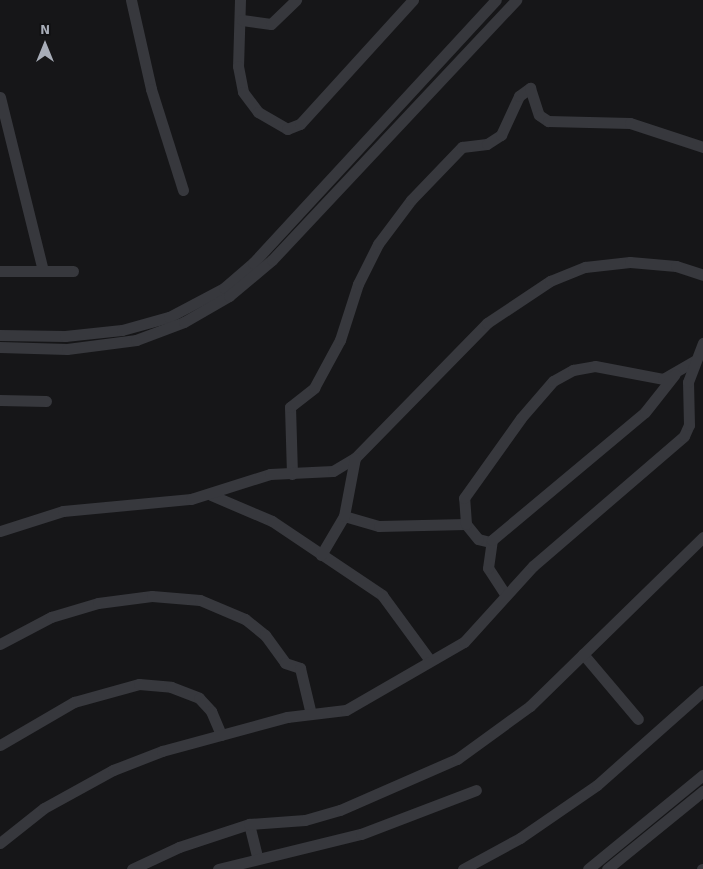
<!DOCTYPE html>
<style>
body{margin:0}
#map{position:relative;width:703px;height:869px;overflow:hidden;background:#161618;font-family:Signika,sans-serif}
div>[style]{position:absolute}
.minor>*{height:11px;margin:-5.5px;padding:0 5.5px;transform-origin:5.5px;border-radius:5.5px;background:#37383d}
span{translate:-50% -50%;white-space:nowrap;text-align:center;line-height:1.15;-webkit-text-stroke:4px #111113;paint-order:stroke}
.north{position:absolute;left:20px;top:20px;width:50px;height:50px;-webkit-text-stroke:4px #111113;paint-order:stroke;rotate:0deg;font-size:14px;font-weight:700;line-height:20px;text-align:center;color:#a8adb8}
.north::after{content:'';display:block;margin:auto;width:18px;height:22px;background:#a8adb8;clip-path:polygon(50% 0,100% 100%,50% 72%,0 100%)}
</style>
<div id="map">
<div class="minor">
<i style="left:131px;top:0;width:91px;rotate:77.3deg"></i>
<i style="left:151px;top:89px;width:106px;rotate:72.4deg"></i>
<i style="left:240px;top:0;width:66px;rotate:91.7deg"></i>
<i style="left:238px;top:66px;width:26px;rotate:79deg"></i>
<i style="left:243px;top:92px;width:25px;rotate:53deg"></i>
<i style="left:258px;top:112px;width:34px;rotate:30deg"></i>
<i style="left:287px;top:129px;width:14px;rotate:-21deg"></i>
<i style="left:300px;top:124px;width:168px;rotate:-47.7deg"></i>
<i style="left:242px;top:20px;width:29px;rotate:8deg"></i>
<i style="left:271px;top:24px;width:35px;rotate:-44deg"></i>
<i style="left:0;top:97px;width:179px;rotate:76.1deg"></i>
<i style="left:0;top:271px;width:73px"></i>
<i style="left:0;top:335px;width:65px;rotate:0.9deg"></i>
<i style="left:65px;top:336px;width:57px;rotate:-6deg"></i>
<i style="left:122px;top:330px;width:49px;rotate:-15.5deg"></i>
<i style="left:169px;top:317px;width:62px;rotate:-27.8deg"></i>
<i style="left:224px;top:288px;width:38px;rotate:-41deg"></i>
<i style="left:253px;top:263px;width:358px;rotate:-47.3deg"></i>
<i style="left:0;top:347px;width:67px;rotate:1.7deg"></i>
<i style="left:67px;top:349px;width:70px;rotate:-7.4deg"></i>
<i style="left:136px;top:340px;width:51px;rotate:-20.6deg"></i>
<i style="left:184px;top:322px;width:52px;rotate:-30deg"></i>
<i style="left:229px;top:296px;width:56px;rotate:-39.9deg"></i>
<i style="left:272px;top:260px;width:357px;rotate:-46.8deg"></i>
<i style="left:0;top:400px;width:46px;rotate:1.2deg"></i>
<i style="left:292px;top:474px;width:67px;rotate:-91.7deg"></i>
<i style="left:290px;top:407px;width:31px;rotate:-38deg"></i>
<i style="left:314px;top:388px;width:55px;rotate:-61.6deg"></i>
<i style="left:340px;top:340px;width:59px;rotate:-72.2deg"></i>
<i style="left:358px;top:284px;width:45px;rotate:-63.4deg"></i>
<i style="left:378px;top:244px;width:55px;rotate:-53.1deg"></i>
<i style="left:411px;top:200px;width:74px;rotate:-46.1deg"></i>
<i style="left:462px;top:147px;width:25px;rotate:-7deg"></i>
<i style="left:487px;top:144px;width:17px;rotate:-33deg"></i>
<i style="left:501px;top:135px;width:43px;rotate:-65.2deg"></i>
<i style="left:519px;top:96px;width:14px;rotate:-36deg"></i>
<i style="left:530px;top:88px;width:28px;rotate:72deg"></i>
<i style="left:539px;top:115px;width:11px;rotate:34deg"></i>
<i style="left:548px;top:121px;width:82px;rotate:1.4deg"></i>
<i style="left:630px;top:123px;width:77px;rotate:18.2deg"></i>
<i style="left:211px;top:495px;width:66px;rotate:23.1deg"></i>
<i style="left:272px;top:521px;width:133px;rotate:33.9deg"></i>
<i style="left:382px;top:595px;width:79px;rotate:53.7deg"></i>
<i style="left:344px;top:516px;width:36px;rotate:16deg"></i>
<i style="left:379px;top:526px;width:87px;rotate:-1.3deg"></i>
<i style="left:0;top:531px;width:66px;rotate:-17.6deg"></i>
<i style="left:63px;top:511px;width:129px;rotate:-5.4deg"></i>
<i style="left:191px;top:499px;width:83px;rotate:-17.6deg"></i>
<i style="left:270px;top:474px;width:63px;rotate:-2.7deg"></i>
<i style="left:333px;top:471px;width:26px;rotate:-31deg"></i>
<i style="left:355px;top:458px;width:189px;rotate:-45.6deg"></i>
<i style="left:487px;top:323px;width:76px;rotate:-33.7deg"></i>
<i style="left:550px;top:281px;width:38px;rotate:-22deg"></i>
<i style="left:585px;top:267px;width:45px;rotate:-6.3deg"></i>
<i style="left:630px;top:262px;width:46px;rotate:5deg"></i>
<i style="left:676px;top:266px;width:28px;rotate:18deg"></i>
<i style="left:490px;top:542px;width:12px;rotate:-166deg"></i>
<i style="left:478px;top:539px;width:19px;rotate:-129deg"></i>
<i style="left:466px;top:524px;width:26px;rotate:-94deg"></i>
<i style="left:464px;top:498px;width:98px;rotate:-54.5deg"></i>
<i style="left:521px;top:418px;width:49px;rotate:-49.1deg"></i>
<i style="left:553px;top:381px;width:23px;rotate:-29deg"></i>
<i style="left:573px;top:370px;width:22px;rotate:-10deg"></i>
<i style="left:595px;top:366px;width:69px;rotate:10.8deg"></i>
<i style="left:663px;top:379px;width:36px;rotate:-30deg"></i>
<i style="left:321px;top:555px;width:45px;rotate:-59.5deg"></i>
<i style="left:344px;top:516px;width:59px;rotate:-79.3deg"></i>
<i style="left:505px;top:594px;width:31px;rotate:-123deg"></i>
<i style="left:488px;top:568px;width:28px;rotate:-82deg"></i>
<i style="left:492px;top:540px;width:199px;rotate:-39.9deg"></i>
<i style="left:645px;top:412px;width:48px;rotate:-51.7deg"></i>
<i style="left:0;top:644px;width:58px;rotate:-27.9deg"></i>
<i style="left:51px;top:617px;width:49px;rotate:-16.6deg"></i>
<i style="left:98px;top:603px;width:54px;rotate:-7.4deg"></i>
<i style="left:152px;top:596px;width:48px;rotate:4.8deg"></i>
<i style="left:200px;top:600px;width:49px;rotate:22.9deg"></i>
<i style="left:245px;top:619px;width:26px;rotate:39deg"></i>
<i style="left:265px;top:635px;width:34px;rotate:54deg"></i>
<i style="left:285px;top:663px;width:16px;rotate:18deg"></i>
<i style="left:300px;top:668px;width:47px;rotate:76.6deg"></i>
<i style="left:583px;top:654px;width:85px;rotate:49.8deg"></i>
<i style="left:0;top:745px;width:86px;rotate:-30.2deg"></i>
<i style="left:74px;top:702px;width:67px;rotate:-15.5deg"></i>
<i style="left:139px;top:684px;width:32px;rotate:5deg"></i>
<i style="left:171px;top:687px;width:30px;rotate:21deg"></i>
<i style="left:199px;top:698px;width:18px;rotate:47deg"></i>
<i style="left:211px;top:711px;width:26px;rotate:67deg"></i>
<i style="left:249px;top:824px;width:34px;rotate:76deg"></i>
<i style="left:0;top:843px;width:56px;rotate:-38.5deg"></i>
<i style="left:44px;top:808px;width:79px;rotate:-28.8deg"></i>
<i style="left:113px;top:770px;width:53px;rotate:-21.2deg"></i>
<i style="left:162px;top:751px;width:130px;rotate:-15.2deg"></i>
<i style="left:287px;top:717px;width:59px;rotate:-6.8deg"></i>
<i style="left:346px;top:710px;width:136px;rotate:-30deg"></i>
<i style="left:464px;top:642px;width:103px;rotate:-47.8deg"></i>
<i style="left:533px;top:566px;width:199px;rotate:-40.7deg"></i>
<i style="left:684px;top:436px;width:12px;rotate:-66deg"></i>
<i style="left:689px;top:425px;width:43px;rotate:-91.3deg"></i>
<i style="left:688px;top:382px;width:42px;rotate:-69deg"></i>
<i style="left:132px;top:869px;width:52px;rotate:-25.1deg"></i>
<i style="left:179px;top:847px;width:74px;rotate:-18.2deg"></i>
<i style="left:249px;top:824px;width:56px;rotate:-4.1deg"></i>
<i style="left:305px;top:820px;width:36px;rotate:-16deg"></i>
<i style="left:340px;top:810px;width:128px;rotate:-23.6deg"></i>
<i style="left:457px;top:759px;width:90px;rotate:-36deg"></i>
<i style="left:530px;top:706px;width:242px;rotate:-44.3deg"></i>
<i style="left:218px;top:869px;width:147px;rotate:-13.8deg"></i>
<i style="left:361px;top:834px;width:123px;rotate:-20.9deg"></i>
<i style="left:463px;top:869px;width:65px;rotate:-28.5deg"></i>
<i style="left:520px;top:838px;width:93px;rotate:-34.5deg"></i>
<i style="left:597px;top:785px;width:142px;rotate:-41.6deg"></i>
<i style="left:588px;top:869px;width:149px;rotate:-39.3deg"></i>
<i style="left:607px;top:869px;width:124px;rotate:-39.1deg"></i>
<i style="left:702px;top:869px;width:1px"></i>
</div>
<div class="north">N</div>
</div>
